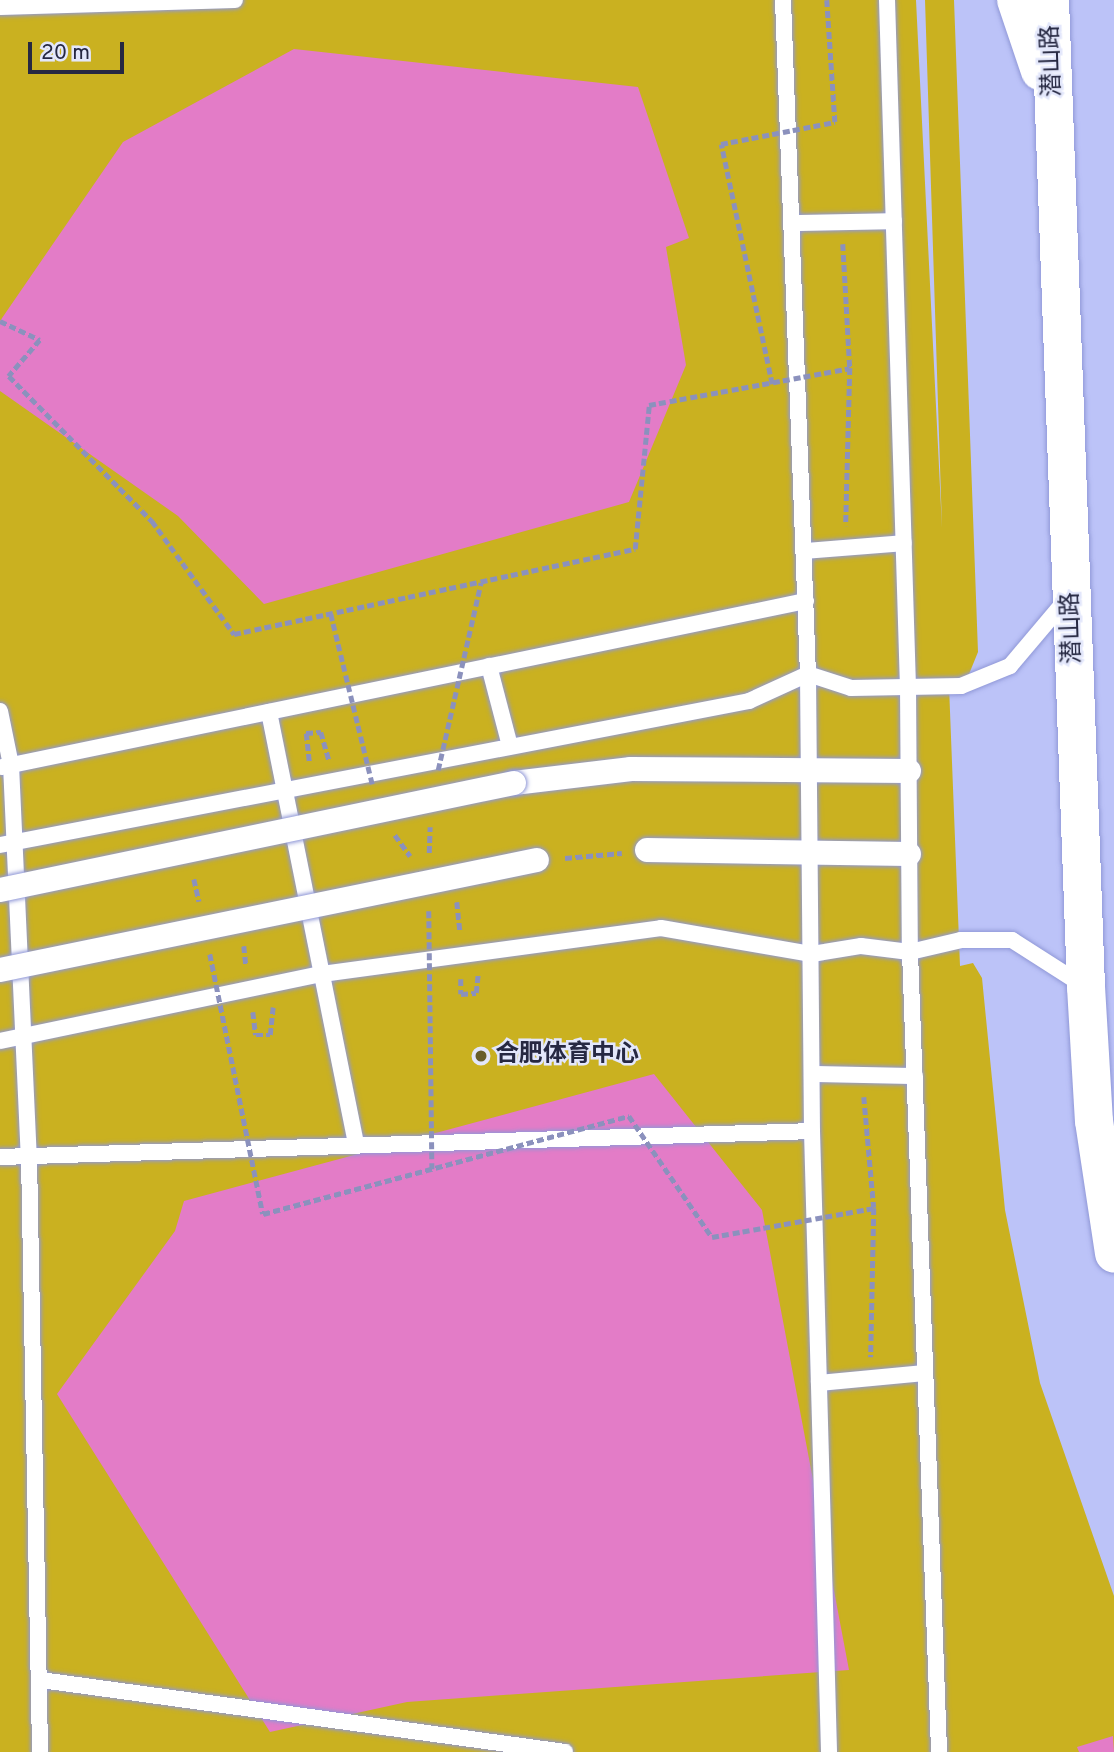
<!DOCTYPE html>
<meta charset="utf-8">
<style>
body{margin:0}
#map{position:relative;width:1114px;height:1752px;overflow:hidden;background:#bcc3f8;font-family:Overpass,"Noto Sans SC",sans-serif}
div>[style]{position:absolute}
.green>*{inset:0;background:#cab120}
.building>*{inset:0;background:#e37cc7}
.path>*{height:4.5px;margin-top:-2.25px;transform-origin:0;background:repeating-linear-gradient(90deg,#8b91bd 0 7px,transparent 0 10.5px)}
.roads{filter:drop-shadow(0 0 2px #9098d7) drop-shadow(0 0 2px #9098d7)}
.service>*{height:16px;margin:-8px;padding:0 8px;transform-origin:8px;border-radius:8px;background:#fff}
.pedestrian>*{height:24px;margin:-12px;padding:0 12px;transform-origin:12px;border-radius:12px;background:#fff}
.primary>*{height:38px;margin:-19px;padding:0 19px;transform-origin:19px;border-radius:19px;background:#fff}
.path-bridge>*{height:4.5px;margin-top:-2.25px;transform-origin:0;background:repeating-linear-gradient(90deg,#8b91bd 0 7px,transparent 0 10.5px)}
.bridges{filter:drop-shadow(0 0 2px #9098d7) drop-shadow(0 0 2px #9098d7)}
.pedestrian-bridge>*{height:24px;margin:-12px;padding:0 12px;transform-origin:12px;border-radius:12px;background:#fff}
.dots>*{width:19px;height:19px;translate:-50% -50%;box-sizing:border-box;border:4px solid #e3e7fb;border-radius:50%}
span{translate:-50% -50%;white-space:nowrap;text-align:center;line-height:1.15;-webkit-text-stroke:5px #e3e7fb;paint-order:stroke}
.street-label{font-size:24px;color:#262842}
.poi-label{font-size:24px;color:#262842;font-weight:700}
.left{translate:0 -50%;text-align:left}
.scale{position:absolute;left:28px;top:42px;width:96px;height:32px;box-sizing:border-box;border:4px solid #262842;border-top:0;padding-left:9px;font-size:21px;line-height:24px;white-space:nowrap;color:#262842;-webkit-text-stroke:5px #e3e7fb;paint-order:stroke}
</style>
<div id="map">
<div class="green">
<i style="clip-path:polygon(0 0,916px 0,942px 528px,925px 0,954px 0,978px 652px,965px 684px,949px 686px,960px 966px,973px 963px,982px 978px,1005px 1210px,1040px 1383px,1114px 1596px,1114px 1752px,0 1752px)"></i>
</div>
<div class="building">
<i style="clip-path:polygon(294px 49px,638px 87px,689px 238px,666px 247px,686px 365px,629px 502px,264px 604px,178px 516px,0 391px,0 321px,123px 142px)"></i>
<i style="clip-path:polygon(654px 1074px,762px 1210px,849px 1670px,407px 1702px,270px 1732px,57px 1394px,175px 1231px,184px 1201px)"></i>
<i style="clip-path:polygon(1113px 1736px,1114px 1752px,1079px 1752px,1077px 1747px)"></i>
</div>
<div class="path">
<i style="left:827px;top:0;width:122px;rotate:86.2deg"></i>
<i style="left:843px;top:244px;width:124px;rotate:86.8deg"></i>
<i style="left:850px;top:368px;width:158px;rotate:91.5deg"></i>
<i style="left:309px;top:761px;width:28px;rotate:-96deg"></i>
<i style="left:306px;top:733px;width:15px;rotate:-4deg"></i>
<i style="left:321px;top:732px;width:29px;rotate:74deg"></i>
<i style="left:565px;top:858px;width:57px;rotate:-5deg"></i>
<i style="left:457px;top:902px;width:30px;rotate:84deg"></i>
<i style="left:244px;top:946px;width:19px;rotate:84deg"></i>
<i style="left:461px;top:979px;width:15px;rotate:90deg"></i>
<i style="left:461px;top:994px;width:15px;rotate:-4deg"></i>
<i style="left:476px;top:993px;width:18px;rotate:-84deg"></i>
<i style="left:253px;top:1012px;width:23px;rotate:83deg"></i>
<i style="left:256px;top:1035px;width:14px"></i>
<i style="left:270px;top:1035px;width:28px;rotate:-84deg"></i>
<i style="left:864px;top:1097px;width:111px;rotate:84.9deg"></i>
<i style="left:874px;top:1208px;width:149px;rotate:91.2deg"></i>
</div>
<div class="roads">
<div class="service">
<i style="left:783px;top:0;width:674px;rotate:87.88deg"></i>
<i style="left:808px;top:674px;width:457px;rotate:89.5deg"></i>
<i style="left:812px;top:1131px;width:621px;rotate:88.43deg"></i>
<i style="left:887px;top:0;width:686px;rotate:88.25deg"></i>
<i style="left:908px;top:686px;width:266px;rotate:89.6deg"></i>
<i style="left:910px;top:952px;width:801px;rotate:87.92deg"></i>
<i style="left:0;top:7px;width:235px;rotate:-1.7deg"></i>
<i style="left:794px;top:223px;width:100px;rotate:-1.1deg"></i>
<i style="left:805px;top:551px;width:99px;rotate:-4.6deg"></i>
<i style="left:489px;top:666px;width:83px;rotate:75.3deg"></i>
<i style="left:0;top:711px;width:55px;rotate:78.5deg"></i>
<i style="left:11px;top:765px;width:391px;rotate:87.4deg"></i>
<i style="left:29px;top:1156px;width:596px;rotate:88.94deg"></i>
<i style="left:269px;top:712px;width:442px;rotate:78.6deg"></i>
<i style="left:2px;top:767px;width:821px;rotate:-11.67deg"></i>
<i style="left:0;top:845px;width:763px;rotate:-10.88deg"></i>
<i style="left:749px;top:701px;width:65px;rotate:-24.6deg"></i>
<i style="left:808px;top:674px;width:45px;rotate:18deg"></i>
<i style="left:851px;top:688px;width:110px;rotate:-1deg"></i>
<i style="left:961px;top:686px;width:53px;rotate:-22.2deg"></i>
<i style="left:1010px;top:666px;width:85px;rotate:-49.8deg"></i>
<i style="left:0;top:1041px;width:329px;rotate:-11.8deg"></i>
<i style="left:322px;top:974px;width:342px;rotate:-7.7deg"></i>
<i style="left:661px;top:928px;width:153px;rotate:9.8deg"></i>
<i style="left:812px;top:954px;width:50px;rotate:-9.3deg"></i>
<i style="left:861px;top:946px;width:49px;rotate:7deg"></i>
<i style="left:910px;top:952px;width:52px;rotate:-13.2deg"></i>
<i style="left:961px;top:940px;width:51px"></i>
<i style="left:1012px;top:940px;width:85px;rotate:32.6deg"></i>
<i style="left:812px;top:1074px;width:103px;rotate:1.1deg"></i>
<i style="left:0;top:1157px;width:812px;rotate:-1.83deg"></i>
<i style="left:819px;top:1383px;width:106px;rotate:-5.4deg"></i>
<i style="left:41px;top:1680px;width:529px;rotate:7.82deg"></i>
</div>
<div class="pedestrian">
<i style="left:514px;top:783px;width:118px;rotate:-6.8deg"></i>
<i style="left:631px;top:769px;width:278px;rotate:0.4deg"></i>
<i style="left:647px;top:850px;width:262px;rotate:0.9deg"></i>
</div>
<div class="primary">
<i style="left:1016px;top:0;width:75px;rotate:71.3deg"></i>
<i style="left:1050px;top:0;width:988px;rotate:87.91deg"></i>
<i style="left:1086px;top:987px;width:134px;rotate:86.6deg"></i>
<i style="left:1094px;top:1121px;width:134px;rotate:81.4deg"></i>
</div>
</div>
<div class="path-bridge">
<i style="left:0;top:321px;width:44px;rotate:25.4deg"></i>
<i style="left:40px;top:340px;width:48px;rotate:130.7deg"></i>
<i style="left:9px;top:376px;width:204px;rotate:45.4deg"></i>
<i style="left:152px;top:521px;width:140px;rotate:54deg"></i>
<i style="left:234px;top:634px;width:410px;rotate:-12deg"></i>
<i style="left:635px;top:549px;width:145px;rotate:-84.4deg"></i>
<i style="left:649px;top:405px;width:204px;rotate:-10.4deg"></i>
<i style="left:772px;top:384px;width:245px;rotate:-102deg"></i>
<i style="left:721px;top:144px;width:116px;rotate:-10.9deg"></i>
<i style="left:331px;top:614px;width:177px;rotate:76.3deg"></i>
<i style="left:438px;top:770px;width:192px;rotate:-77.1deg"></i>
<i style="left:395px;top:835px;width:26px;rotate:54deg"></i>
<i style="left:429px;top:853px;width:26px;rotate:-88deg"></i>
<i style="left:194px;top:879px;width:23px;rotate:77deg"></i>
<i style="left:429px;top:911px;width:258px;rotate:89.3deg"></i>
<i style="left:210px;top:954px;width:265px;rotate:78.5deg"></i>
<i style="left:263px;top:1214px;width:379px;rotate:-15deg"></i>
<i style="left:629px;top:1116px;width:147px;rotate:55.6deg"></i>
<i style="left:712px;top:1237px;width:165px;rotate:-10.1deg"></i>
</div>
<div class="bridges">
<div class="pedestrian-bridge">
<i style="left:0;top:890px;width:525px;rotate:-11.76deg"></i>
<i style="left:0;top:970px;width:548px;rotate:-11.58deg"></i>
</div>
</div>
<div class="dots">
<i style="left:481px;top:1056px;background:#685e2b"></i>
</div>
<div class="street-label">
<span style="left:1053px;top:61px;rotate:-92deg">潜山路</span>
<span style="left:1073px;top:628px;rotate:-92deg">潜山路</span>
</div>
<div class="poi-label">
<span class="left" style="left:495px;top:1056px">合肥体育中心</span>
</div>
<div class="scale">20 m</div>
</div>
